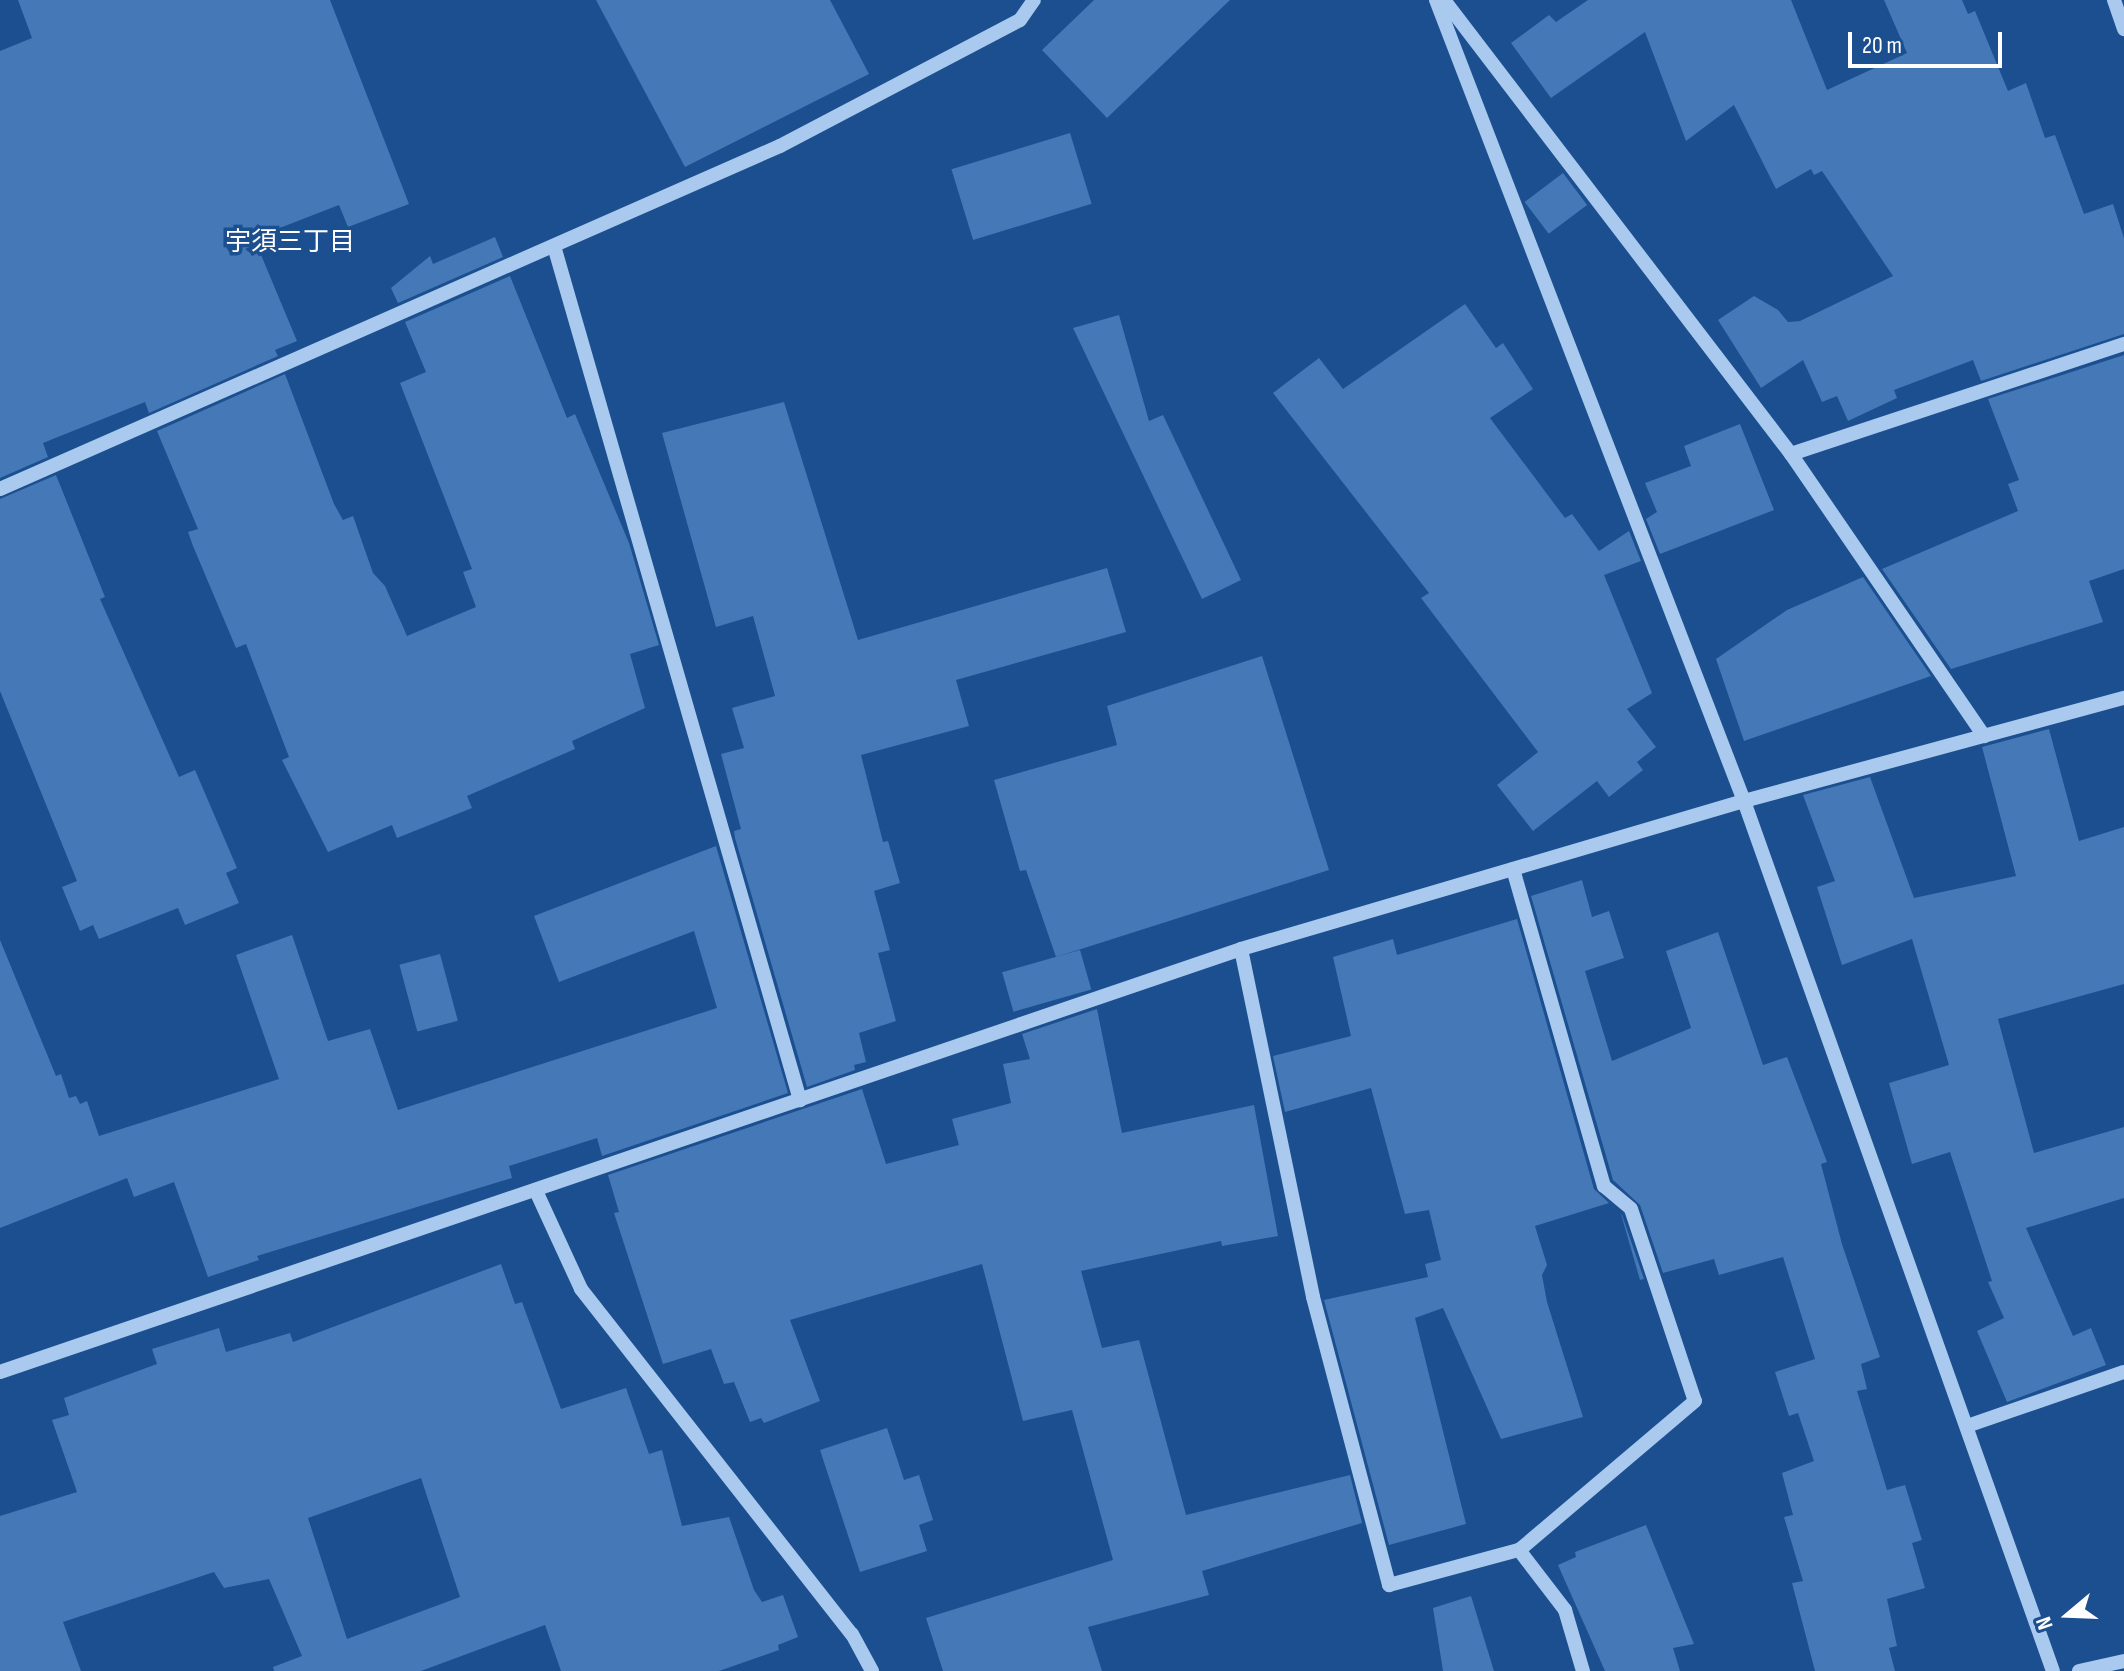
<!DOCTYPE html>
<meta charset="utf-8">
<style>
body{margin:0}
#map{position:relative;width:2124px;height:1671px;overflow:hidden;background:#1b4f8f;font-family:"Sofia Sans Condensed","Noto Sans JP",sans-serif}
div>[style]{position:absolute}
.building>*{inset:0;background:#4478b7;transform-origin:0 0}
.minor>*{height:14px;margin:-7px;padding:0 7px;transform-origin:7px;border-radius:7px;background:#a9c9ee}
span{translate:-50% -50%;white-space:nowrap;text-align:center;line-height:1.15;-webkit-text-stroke:7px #1b4f8f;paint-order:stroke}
.neighbourhood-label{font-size:26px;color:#fff}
.north{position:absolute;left:2028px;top:1575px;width:80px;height:80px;-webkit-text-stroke:6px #1b4f8f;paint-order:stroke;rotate:251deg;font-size:22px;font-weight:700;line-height:32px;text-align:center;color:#fff}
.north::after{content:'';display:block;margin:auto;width:28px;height:36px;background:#fff;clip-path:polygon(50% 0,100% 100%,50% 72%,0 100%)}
.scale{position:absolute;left:1848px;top:32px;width:154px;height:36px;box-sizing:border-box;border:4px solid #fff;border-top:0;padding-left:10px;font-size:24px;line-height:28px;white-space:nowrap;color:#fff;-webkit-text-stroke:6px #1b4f8f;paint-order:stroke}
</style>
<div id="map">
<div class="building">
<i style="clip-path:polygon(18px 0,330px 0,409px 204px,348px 227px,339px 205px,254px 238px,297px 341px,275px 350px,278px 356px,149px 413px,145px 402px,43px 443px,48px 457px,0 478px,0 51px,32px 38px)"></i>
<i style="clip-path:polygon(596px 0,830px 0,869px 74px,685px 167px)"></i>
<i style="clip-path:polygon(1094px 0,1230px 0,1107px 118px,1042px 50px)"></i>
<i style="clip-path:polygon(1588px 0,1791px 0,1827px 90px,1907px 53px,1884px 0,1962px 0,1968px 14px,1975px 11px,2008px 91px,2026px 83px,2045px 138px,2055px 135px,2084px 214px,2113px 204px,2124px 238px,2124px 334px,1981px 381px,1973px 360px,1894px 390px,1897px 398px,1848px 421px,1837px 396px,1822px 402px,1803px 360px,1761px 388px,1718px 320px,1754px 296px,1778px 310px,1788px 322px,1800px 321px,1893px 276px,1822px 171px,1814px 175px,1811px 169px,1776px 189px,1734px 105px,1686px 141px,1645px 32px,1551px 98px,1511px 43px,1549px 15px,1556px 22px)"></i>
<i style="left:1070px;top:133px;width:74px;height:124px;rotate:73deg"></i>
<i style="left:1563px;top:173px;width:40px;height:48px;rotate:53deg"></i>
<i style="clip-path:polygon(495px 237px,503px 257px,398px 303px,391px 288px,430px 256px,433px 264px)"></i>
<i style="clip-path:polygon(510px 276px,567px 418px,575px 414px,629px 543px,659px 645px,630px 654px,645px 708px,572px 741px,575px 749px,467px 796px,472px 808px,397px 838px,392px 825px,328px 852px,282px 760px,289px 757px,246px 644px,236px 648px,193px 546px,188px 532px,198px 529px,157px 431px,285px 374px,334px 504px,343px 520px,353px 516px,373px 573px,385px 586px,407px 636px,476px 607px,463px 572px,472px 569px,400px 383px,426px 372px,405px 322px)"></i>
<i style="clip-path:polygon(1465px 304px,1496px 348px,1503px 343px,1533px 389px,1490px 418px,1565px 518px,1572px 514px,1599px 551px,1629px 531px,1641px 561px,1604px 575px,1652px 693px,1627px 709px,1656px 747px,1637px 762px,1643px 770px,1609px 797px,1597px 781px,1533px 831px,1497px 785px,1538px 752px,1421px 598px,1429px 593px,1273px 393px,1319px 358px,1343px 389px)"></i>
<i style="clip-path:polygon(1119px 315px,1149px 421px,1163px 415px,1241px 580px,1202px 599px,1073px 328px)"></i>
<i style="clip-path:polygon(2124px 355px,2124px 569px,2089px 581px,2103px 622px,1951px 669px,1882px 569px,2018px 511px,2008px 484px,2019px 480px,1988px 399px)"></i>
<i style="clip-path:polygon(784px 402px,858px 640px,1107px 568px,1126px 632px,956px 680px,969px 726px,861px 755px,883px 842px,888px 841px,900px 883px,874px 891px,890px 950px,878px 953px,896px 1021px,859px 1033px,866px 1062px,854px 1065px,855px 1070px,807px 1087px,735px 838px,734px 831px,741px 829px,721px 754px,744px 748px,732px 708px,775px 696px,753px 616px,716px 627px,662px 433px)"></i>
<i style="clip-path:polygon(1740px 424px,1774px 510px,1660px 554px,1646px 519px,1657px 512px,1645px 483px,1691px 466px,1684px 446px)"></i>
<i style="clip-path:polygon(56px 475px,105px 597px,100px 599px,179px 777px,195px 770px,237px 868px,226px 873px,239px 903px,185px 925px,178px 908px,99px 939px,93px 925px,80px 931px,62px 887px,77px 881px,0 691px,0 499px)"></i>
<i style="clip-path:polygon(1863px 577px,1931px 676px,1744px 741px,1716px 659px,1787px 610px)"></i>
<i style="clip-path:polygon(1262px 656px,1329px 870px,1056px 957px,1026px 870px,1020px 871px,994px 780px,1117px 745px,1107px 706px)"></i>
<i style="clip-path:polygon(2049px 729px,2079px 841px,2124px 827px,2124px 984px,1998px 1019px,2034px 1153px,2124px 1127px,2124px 1198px,2026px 1228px,2073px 1336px,2091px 1328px,2106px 1365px,2007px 1402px,1977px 1331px,2004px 1318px,1988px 1282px,1992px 1281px,1950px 1152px,1912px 1164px,1889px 1083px,1949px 1065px,1912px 939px,1842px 965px,1817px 887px,1835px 881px,1803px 795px,1870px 777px,1914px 898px,2016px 876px,1982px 747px)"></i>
<i style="clip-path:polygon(716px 846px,788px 1093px,602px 1156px,597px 1138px,509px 1166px,512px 1178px,257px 1256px,259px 1260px,208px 1277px,174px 1182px,134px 1197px,127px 1178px,0 1228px,0 940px,56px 1076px,61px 1074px,69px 1098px,76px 1096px,80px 1104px,87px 1101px,99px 1136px,279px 1079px,236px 955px,292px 935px,328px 1041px,370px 1029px,398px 1110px,717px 1008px,694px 931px,559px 982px,534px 916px)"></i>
<i style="clip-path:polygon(1582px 880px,1592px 917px,1609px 911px,1624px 958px,1585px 971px,1612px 1061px,1691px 1028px,1666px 951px,1718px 932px,1763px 1065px,1787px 1057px,1827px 1162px,1821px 1164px,1842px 1244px,1880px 1357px,1861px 1364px,1867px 1389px,1857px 1391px,1887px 1490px,1905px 1485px,1922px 1540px,1912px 1543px,1925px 1588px,1887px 1599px,1897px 1646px,1889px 1648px,1895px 1671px,1815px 1671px,1792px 1583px,1803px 1581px,1784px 1517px,1793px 1515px,1782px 1473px,1814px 1461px,1798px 1413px,1789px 1416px,1775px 1372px,1815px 1359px,1783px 1257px,1719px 1275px,1714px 1259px,1663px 1273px,1640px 1205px,1613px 1180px,1531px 896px)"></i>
<i style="clip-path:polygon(1517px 919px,1594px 1189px,1609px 1203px,1535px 1226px,1547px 1265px,1542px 1275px,1547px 1302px,1583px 1417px,1501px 1439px,1443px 1308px,1415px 1318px,1466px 1524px,1389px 1545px,1324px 1300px,1428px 1277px,1425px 1264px,1441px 1260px,1429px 1210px,1405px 1214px,1371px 1088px,1285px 1112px,1273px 1056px,1351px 1036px,1333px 957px,1393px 939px,1397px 955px)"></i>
<i style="left:1080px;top:950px;width:41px;height:81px;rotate:74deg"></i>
<i style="left:440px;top:954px;width:69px;height:42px;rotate:75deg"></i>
<i style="clip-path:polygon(1097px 1009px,1122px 1133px,1254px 1105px,1278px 1236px,1222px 1246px,1221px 1241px,1081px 1271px,1102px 1348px,1139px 1340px,1186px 1515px,1350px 1475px,1362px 1523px,1202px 1571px,1209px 1595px,1088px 1627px,1102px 1671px,943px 1671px,926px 1618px,1113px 1560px,1072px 1410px,1023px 1421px,982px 1264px,790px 1320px,820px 1401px,764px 1423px,761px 1418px,750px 1422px,734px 1382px,724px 1384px,711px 1349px,663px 1364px,614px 1213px,619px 1212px,608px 1175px,862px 1089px,886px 1164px,959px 1145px,952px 1119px,1011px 1103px,1003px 1064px,1030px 1059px,1022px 1034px)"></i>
<i style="clip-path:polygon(1621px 1214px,1622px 1215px,1644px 1279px,1640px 1280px)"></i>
<i style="clip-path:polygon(evenodd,501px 1264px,515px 1304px,522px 1302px,561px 1409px,626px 1388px,649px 1454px,662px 1450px,682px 1526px,729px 1517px,754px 1590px,762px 1602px,783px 1595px,798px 1637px,778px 1645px,779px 1650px,719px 1671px,561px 1671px,545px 1625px,421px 1671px,274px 1671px,273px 1667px,302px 1656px,269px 1579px,224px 1588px,214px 1572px,63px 1622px,81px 1671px,0 1671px,0 1516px,77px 1492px,52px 1420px,69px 1415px,64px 1398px,157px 1364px,152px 1349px,219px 1328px,226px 1352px,290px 1333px,293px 1342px,501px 1264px,421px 1478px,460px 1597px,347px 1639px,308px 1518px,421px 1478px)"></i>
<i style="clip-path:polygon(887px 1428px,904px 1480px,919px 1475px,933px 1520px,919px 1525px,927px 1551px,860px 1572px,820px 1450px)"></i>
<i style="clip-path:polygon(1646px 1525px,1694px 1644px,1673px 1648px,1680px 1671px,1605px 1671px,1558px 1565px,1576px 1557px,1575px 1552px)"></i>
<i style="clip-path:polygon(1471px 1596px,1494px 1671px,1443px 1671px,1433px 1608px)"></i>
</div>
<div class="minor">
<i style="left:1436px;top:0;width:858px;rotate:68.97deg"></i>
<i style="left:1744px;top:801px;width:923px;rotate:70.45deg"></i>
<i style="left:1444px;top:0;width:571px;rotate:52.61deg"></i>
<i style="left:1791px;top:454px;width:342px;rotate:55.6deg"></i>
<i style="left:2114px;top:0;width:31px;rotate:71deg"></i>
<i style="left:554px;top:246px;width:889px;rotate:73.93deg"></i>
<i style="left:1791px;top:454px;width:351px;rotate:-18.3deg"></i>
<i style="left:0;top:489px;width:852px;rotate:-23.74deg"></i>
<i style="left:780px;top:146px;width:271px;rotate:-27.7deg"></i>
<i style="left:1020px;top:20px;width:24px;rotate:-55deg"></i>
<i style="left:1513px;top:869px;width:330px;rotate:74deg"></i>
<i style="left:1604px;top:1186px;width:35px;rotate:40deg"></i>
<i style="left:1631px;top:1209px;width:202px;rotate:71.6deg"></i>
<i style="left:1695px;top:1401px;width:231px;rotate:139.7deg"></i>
<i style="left:1241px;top:949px;width:355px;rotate:78.3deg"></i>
<i style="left:1313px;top:1297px;width:298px;rotate:75.2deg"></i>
<i style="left:1389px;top:1585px;width:135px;rotate:-15.1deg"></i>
<i style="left:1519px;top:1550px;width:76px;rotate:52.5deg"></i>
<i style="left:1565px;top:1610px;width:64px;rotate:73.6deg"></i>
<i style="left:536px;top:1191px;width:108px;rotate:65.3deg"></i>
<i style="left:581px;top:1289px;width:439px;rotate:51.9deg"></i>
<i style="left:852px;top:1634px;width:42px;rotate:61.6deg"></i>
<i style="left:0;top:1372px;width:1311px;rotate:-18.82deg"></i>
<i style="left:1241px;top:949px;width:524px;rotate:-16.4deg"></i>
<i style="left:1744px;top:801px;width:394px;rotate:-15.2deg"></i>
<i style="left:1967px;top:1426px;width:166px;rotate:-19deg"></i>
<i style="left:2079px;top:1671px;width:46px;rotate:-12.5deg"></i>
</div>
<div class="neighbourhood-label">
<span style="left:290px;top:243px">宇須三丁目</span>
</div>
<div class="north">N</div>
<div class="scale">20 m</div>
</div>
